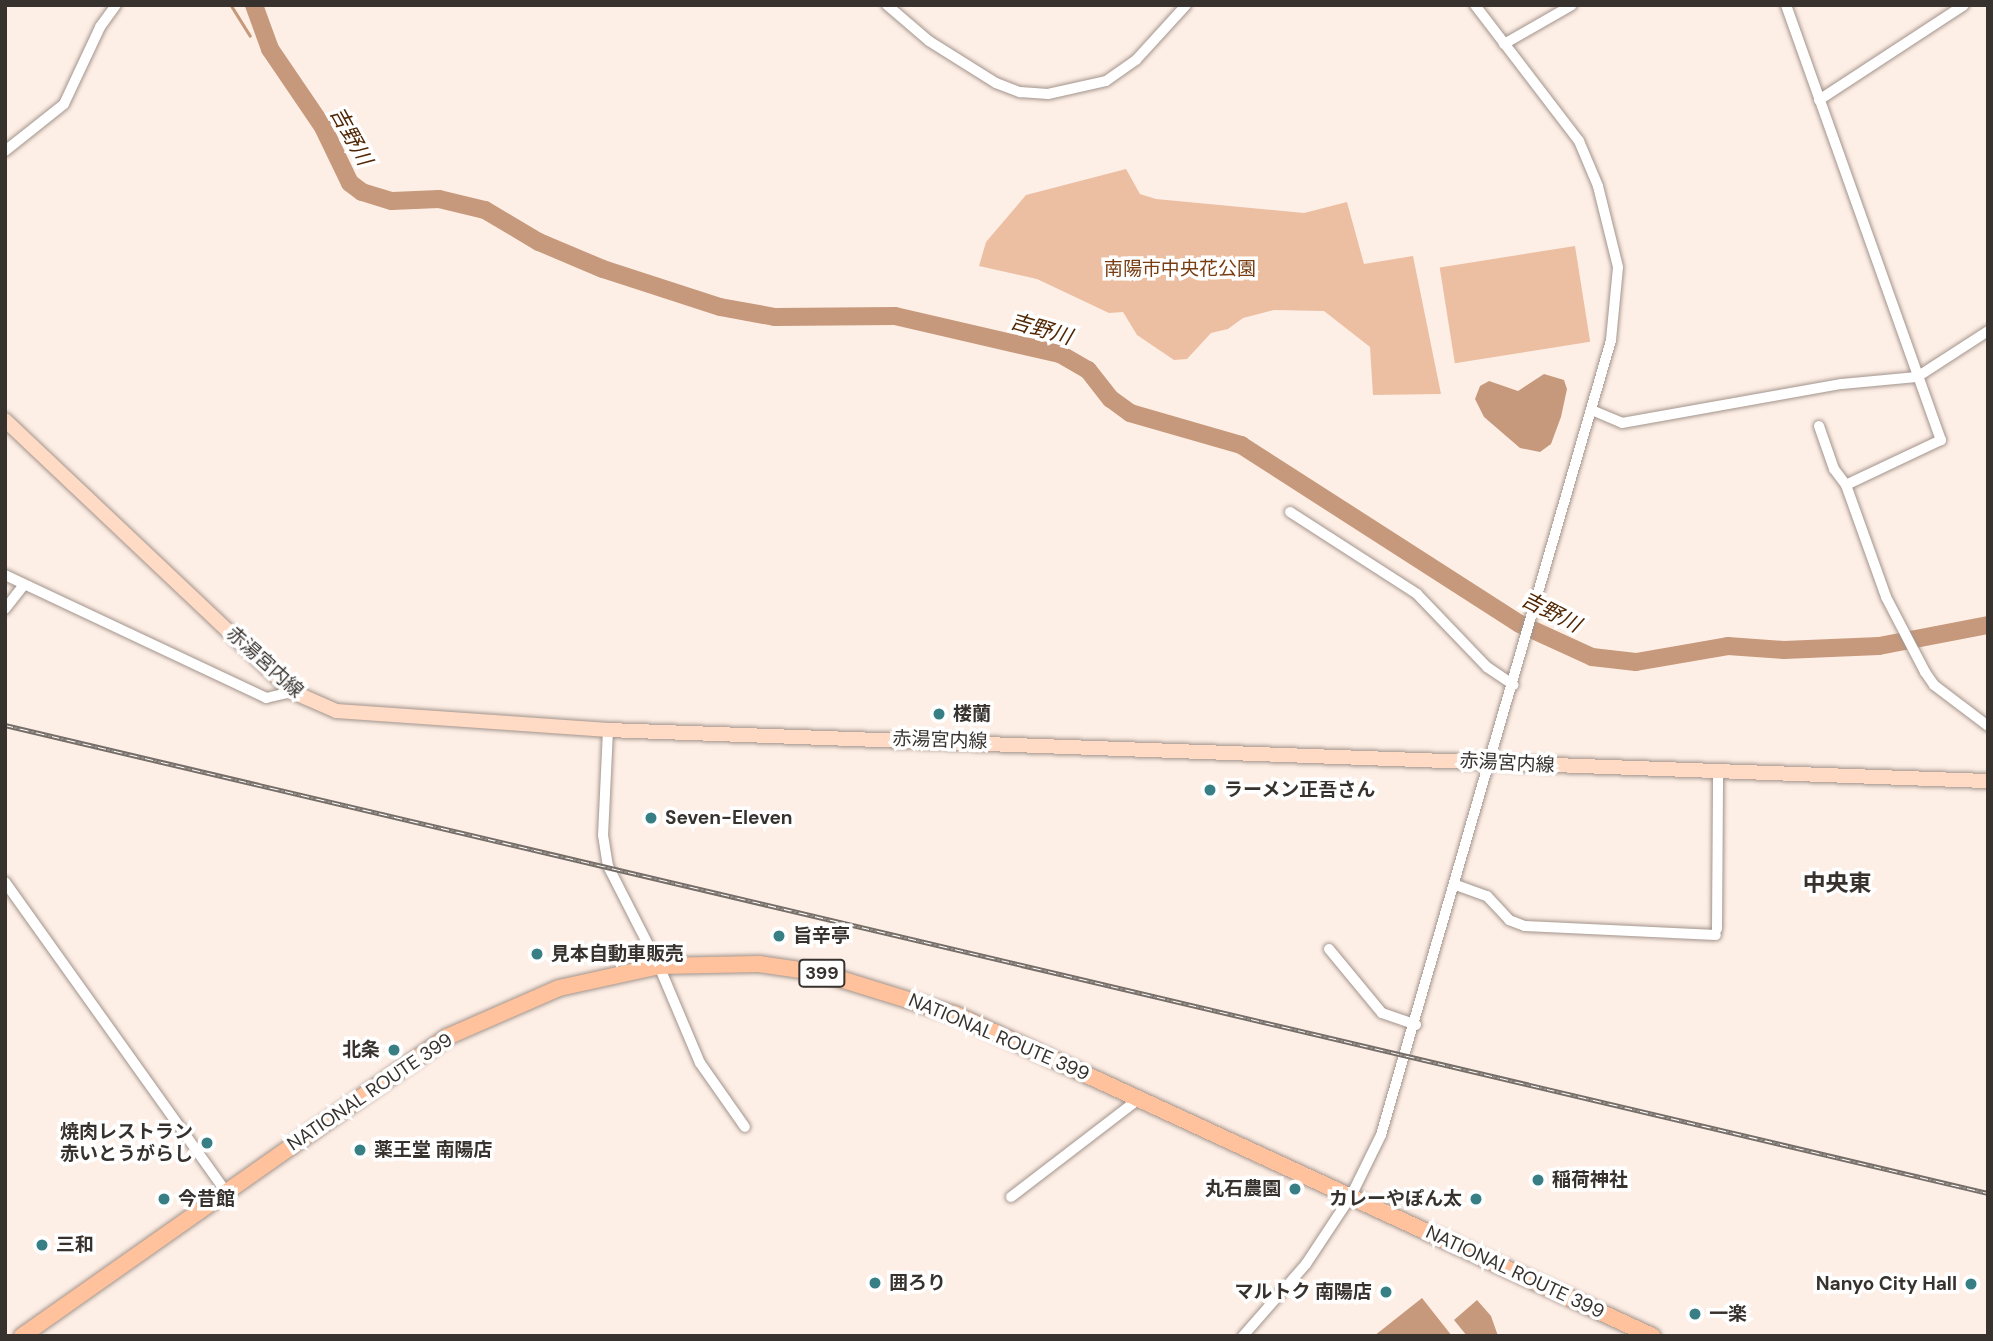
<!DOCTYPE html>
<meta charset="utf-8">
<style>
body{margin:0}
#map{position:relative;width:1993px;height:1341px;overflow:hidden;background:#feefe6;font-family:"DM Sans","Noto Sans JP",sans-serif}
div>[style]{position:absolute}
.green>*{inset:0;background:#ecbfa3;transform-origin:0 0}
.water>*{inset:0;background:#c7997c}
.stream>*{height:2.5px;margin:-1.25px;padding:0 1.25px;transform-origin:1.25px;border-radius:1.25px;background:#c7997c}
.river>*{height:18px;margin:-9px;padding:0 9px;transform-origin:9px;border-radius:9px;background:#c7997c}
.roads{filter:drop-shadow(0 0 2px #a2948c) drop-shadow(0 0 2px #a2948c)}
.minor>*{height:10px;margin:-5px;padding:0 5px;transform-origin:5px;border-radius:5px;background:#fff}
.major>*{height:14px;margin:-7px;padding:0 7px;transform-origin:7px;border-radius:7px;background:#ffdac4}
.highway>*{height:16px;margin:-8px;padding:0 8px;transform-origin:8px;border-radius:8px;background:#ffc29c}
.rail>*{height:5px;margin-top:-2.5px;transform-origin:0;background:repeating-linear-gradient(90deg,#fff 0 8px,#766e69 0 16px);box-sizing:border-box;border-block:2px solid #766e69}
.dots>*{width:19px;height:19px;translate:-50% -50%;box-sizing:border-box;border:4px solid #fff;border-radius:50%}
span{translate:-50% -50%;white-space:nowrap;text-align:center;line-height:1.15;-webkit-text-stroke:7px #fff;paint-order:stroke}
.shield-label span{padding:2px 5px;background:#fff;border:2px solid;border-radius:5px;-webkit-text-stroke-width:0}
.shield-label{font-size:18px;color:#37322e;font-weight:700}
.park-label{font-size:19px;color:#783d10}
.street-label{font-size:19px;color:#37322e}
.poi-label{font-size:19px;color:#37322e;font-weight:700}
.left{translate:0 -50%;text-align:left}
.right{translate:-100% -50%;text-align:right}
.water-label{font-size:21px;color:#512603;font-style:italic}
.quarter-label{font-size:23px;color:#37322e;font-weight:700}
.frame{position:absolute;inset:0;border:7px solid #37322e;pointer-events:none}
</style>
<div id="map">
<div class="green">
<i style="clip-path:polygon(1126px 169px,1140px 194px,1156px 199px,1304px 213px,1347px 202px,1364px 264px,1413px 256px,1441px 394px,1373px 395px,1370px 347px,1324px 311px,1274px 310px,1243px 318px,1228px 329px,1211px 333px,1187px 359px,1174px 360px,1137px 335px,1123px 312px,1109px 313px,1037px 279px,979px 266px,986px 242px,1026px 195px)"></i>
<i style="left:1575px;top:246px;width:97px;height:137px;rotate:81deg"></i>
</div>
<div class="water">
<i style="clip-path:polygon(1544px 374px,1564px 380px,1567px 389px,1561px 417px,1551px 444px,1540px 452px,1520px 448px,1484px 417px,1475px 399px,1480px 386px,1489px 381px,1518px 391px)"></i>
<i style="clip-path:polygon(1422px 1298px,1452px 1336px,1374px 1336px)"></i>
<i style="clip-path:polygon(1477px 1300px,1491px 1316px,1498px 1336px,1467px 1336px,1454px 1320px)"></i>
</div>
<div class="stream">
<i style="left:231px;top:5px;width:36px;rotate:58deg"></i>
<i style="left:269px;top:49px;width:1px"></i>
</div>
<div class="river">
<i style="left:254px;top:5px;width:47px;rotate:70deg"></i>
<i style="left:270px;top:49px;width:94px;rotate:55.8deg"></i>
<i style="left:323px;top:127px;width:62px;rotate:64.3deg"></i>
<i style="left:350px;top:183px;width:15px;rotate:37deg"></i>
<i style="left:362px;top:192px;width:31px;rotate:17deg"></i>
<i style="left:392px;top:201px;width:47px;rotate:-2.4deg"></i>
<i style="left:439px;top:199px;width:47px;rotate:13.4deg"></i>
<i style="left:485px;top:210px;width:63px;rotate:30.7deg"></i>
<i style="left:539px;top:242px;width:69px;rotate:22.9deg"></i>
<i style="left:603px;top:269px;width:123px;rotate:18deg"></i>
<i style="left:720px;top:307px;width:56px;rotate:10.3deg"></i>
<i style="left:775px;top:317px;width:120px;rotate:-0.5deg"></i>
<i style="left:895px;top:316px;width:169px;rotate:13deg"></i>
<i style="left:1060px;top:354px;width:32px;rotate:30deg"></i>
<i style="left:1088px;top:370px;width:37px;rotate:52deg"></i>
<i style="left:1111px;top:399px;width:24px;rotate:36deg"></i>
<i style="left:1130px;top:413px;width:116px;rotate:16.1deg"></i>
<i style="left:1241px;top:445px;width:331px;rotate:32.7deg"></i>
<i style="left:1520px;top:624px;width:79px;rotate:24.6deg"></i>
<i style="left:1592px;top:657px;width:44px;rotate:6.5deg"></i>
<i style="left:1636px;top:662px;width:93px;rotate:-9.9deg"></i>
<i style="left:1728px;top:646px;width:56px;rotate:4.1deg"></i>
<i style="left:1784px;top:650px;width:95px;rotate:-2.4deg"></i>
<i style="left:1879px;top:646px;width:111px;rotate:-10.9deg"></i>
</div>
<div class="roads">
<div class="minor">
<i style="left:887px;top:5px;width:55px;rotate:40.6deg"></i>
<i style="left:929px;top:41px;width:79px;rotate:32.1deg"></i>
<i style="left:996px;top:83px;width:26px;rotate:21deg"></i>
<i style="left:1020px;top:92px;width:28px;rotate:4deg"></i>
<i style="left:1048px;top:94px;width:59px;rotate:-12.6deg"></i>
<i style="left:1106px;top:81px;width:37px;rotate:-35deg"></i>
<i style="left:1136px;top:60px;width:74px;rotate:-47.7deg"></i>
<i style="left:1786px;top:5px;width:462px;rotate:70.4deg"></i>
<i style="left:1941px;top:440px;width:105px;rotate:154.7deg"></i>
<i style="left:1846px;top:485px;width:119px;rotate:70.3deg"></i>
<i style="left:1886px;top:597px;width:85px;rotate:62.5deg"></i>
<i style="left:1925px;top:672px;width:16px;rotate:55deg"></i>
<i style="left:1934px;top:685px;width:68px;rotate:37.2deg"></i>
<i style="left:1504px;top:44px;width:78px;rotate:-29.8deg"></i>
<i style="left:1819px;top:100px;width:173px;rotate:-33.2deg"></i>
<i style="left:5px;top:151px;width:75px;rotate:-38.5deg"></i>
<i style="left:64px;top:104px;width:85px;rotate:-64.9deg"></i>
<i style="left:100px;top:27px;width:27px;rotate:-54deg"></i>
<i style="left:1594px;top:411px;width:30px;rotate:23deg"></i>
<i style="left:1622px;top:423px;width:223px;rotate:-10.1deg"></i>
<i style="left:1842px;top:384px;width:75px;rotate:-5.3deg"></i>
<i style="left:1917px;top:377px;width:85px;rotate:-32.9deg"></i>
<i style="left:1819px;top:426px;width:46px;rotate:70.8deg"></i>
<i style="left:1834px;top:469px;width:20px;rotate:53deg"></i>
<i style="left:1290px;top:512px;width:151px;rotate:32.8deg"></i>
<i style="left:1417px;top:594px;width:101px;rotate:46.2deg"></i>
<i style="left:1487px;top:667px;width:32px;rotate:34deg"></i>
<i style="left:5px;top:575px;width:289px;rotate:25.2deg"></i>
<i style="left:266px;top:698px;width:28px;rotate:-13deg"></i>
<i style="left:5px;top:609px;width:31px;rotate:-52deg"></i>
<i style="left:608px;top:730px;width:105px;rotate:92.7deg"></i>
<i style="left:603px;top:835px;width:31px;rotate:81deg"></i>
<i style="left:608px;top:866px;width:112px;rotate:63deg"></i>
<i style="left:659px;top:966px;width:105px;rotate:67.1deg"></i>
<i style="left:700px;top:1063px;width:78px;rotate:54.9deg"></i>
<i style="left:5px;top:882px;width:381px;rotate:54.5deg"></i>
<i style="left:1456px;top:885px;width:33px;rotate:20deg"></i>
<i style="left:1487px;top:896px;width:33px;rotate:47deg"></i>
<i style="left:1509px;top:920px;width:17px;rotate:21deg"></i>
<i style="left:1525px;top:926px;width:191px;rotate:2.7deg"></i>
<i style="left:1717px;top:929px;width:157px;rotate:-89.6deg"></i>
<i style="left:1329px;top:949px;width:83px;rotate:50.4deg"></i>
<i style="left:1382px;top:1013px;width:36px;rotate:19deg"></i>
<i style="left:1011px;top:1197px;width:163px;rotate:-37.5deg"></i>
<i style="left:1243px;top:1336px;width:96px;rotate:-48.8deg"></i>
<i style="left:1306px;top:1264px;width:82px;rotate:-56.5deg"></i>
<i style="left:1351px;top:1196px;width:68px;rotate:-63.8deg"></i>
<i style="left:1381px;top:1135px;width:828px;rotate:-73.86deg"></i>
<i style="left:1611px;top:340px;width:73px;rotate:-84.5deg"></i>
<i style="left:1618px;top:267px;width:83px;rotate:-103.9deg"></i>
<i style="left:1598px;top:186px;width:49px;rotate:-112.9deg"></i>
<i style="left:1579px;top:141px;width:171px;rotate:-127.4deg"></i>
</div>
<div class="major">
<i style="left:5px;top:420px;width:396px;rotate:43.4deg"></i>
<i style="left:293px;top:692px;width:47px;rotate:23.8deg"></i>
<i style="left:336px;top:711px;width:273px;rotate:4deg"></i>
<i style="left:608px;top:730px;width:1381px;rotate:2.12deg"></i>
</div>
<div class="highway">
<i style="left:22px;top:1336px;width:520px;rotate:-35.13deg"></i>
<i style="left:447px;top:1037px;width:122px;rotate:-23.6deg"></i>
<i style="left:559px;top:988px;width:102px;rotate:-12.4deg"></i>
<i style="left:659px;top:966px;width:100px;rotate:-1.1deg"></i>
<i style="left:759px;top:964px;width:63px;rotate:8.3deg"></i>
<i style="left:821px;top:973px;width:142px;rotate:17.2deg"></i>
<i style="left:957px;top:1015px;width:766px;rotate:24.79deg"></i>
</div>
</div>
<div class="rail">
<i style="left:5px;top:725px;width:2037px;rotate:13.28deg"></i>
</div>
<div class="dots">
<i style="left:939px;top:714px;background:#377f85"></i>
<i style="left:1210px;top:790px;background:#377f85"></i>
<i style="left:651px;top:818px;background:#377f85"></i>
<i style="left:779px;top:936px;background:#377f85"></i>
<i style="left:537px;top:954px;background:#377f85"></i>
<i style="left:394px;top:1050px;background:#377f85"></i>
<i style="left:207px;top:1143px;background:#377f85"></i>
<i style="left:360px;top:1150px;background:#377f85"></i>
<i style="left:1538px;top:1180px;background:#377f85"></i>
<i style="left:1295px;top:1189px;background:#377f85"></i>
<i style="left:164px;top:1199px;background:#377f85"></i>
<i style="left:1476px;top:1199px;background:#377f85"></i>
<i style="left:42px;top:1245px;background:#377f85"></i>
<i style="left:875px;top:1283px;background:#377f85"></i>
<i style="left:1971px;top:1284px;background:#377f85"></i>
<i style="left:1386px;top:1292px;background:#377f85"></i>
<i style="left:1695px;top:1314px;background:#377f85"></i>
</div>
<div class="shield-label">
<span style="left:822px;top:973px">399</span>
</div>
<div class="park-label">
<span style="left:1180px;top:269px">南陽市中央花公園</span>
</div>
<div class="street-label">
<span style="left:265px;top:662px;rotate:42deg">赤湯宮内線</span>
<span style="left:940px;top:740px;rotate:2deg">赤湯宮内線</span>
<span style="left:1507px;top:763px;rotate:3deg">赤湯宮内線</span>
<span style="left:999px;top:1037px;rotate:23deg">NATIONAL ROUTE 399</span>
<span style="left:370px;top:1092px;rotate:-34deg">NATIONAL ROUTE 399</span>
<span style="left:1515px;top:1272px;rotate:25deg">NATIONAL ROUTE 399</span>
</div>
<div class="poi-label">
<span class="left" style="left:953px;top:714px">楼蘭</span>
<span class="left" style="left:1224px;top:790px">ラーメン正吾さん</span>
<span class="left" style="left:665px;top:818px">Seven-Eleven</span>
<span class="left" style="left:793px;top:936px">旨辛亭</span>
<span class="left" style="left:551px;top:954px">見本自動車販売</span>
<span class="right" style="left:380px;top:1050px">北条</span>
<span class="right" style="left:193px;top:1143px">焼肉レストラン<br>赤いとうがらし</span>
<span class="left" style="left:374px;top:1150px">薬王堂 南陽店</span>
<span class="left" style="left:1552px;top:1180px">稲荷神社</span>
<span class="right" style="left:1281px;top:1189px">丸石農園</span>
<span class="left" style="left:178px;top:1199px">今昔館</span>
<span class="right" style="left:1462px;top:1199px">カレーやぽん太</span>
<span class="left" style="left:56px;top:1245px">三和</span>
<span class="left" style="left:889px;top:1283px">囲ろり</span>
<span class="right" style="left:1957px;top:1284px">Nanyo City Hall</span>
<span class="right" style="left:1372px;top:1292px">マルトク 南陽店</span>
<span class="left" style="left:1709px;top:1314px">一楽</span>
</div>
<div class="water-label">
<span style="left:351px;top:136px;rotate:61deg">吉野川</span>
<span style="left:1041px;top:329px;rotate:16deg">吉野川</span>
<span style="left:1551px;top:612px;rotate:27deg">吉野川</span>
</div>
<div class="quarter-label">
<span style="left:1837px;top:883px">中央東</span>
</div>
<div class="frame"></div>
</div>
